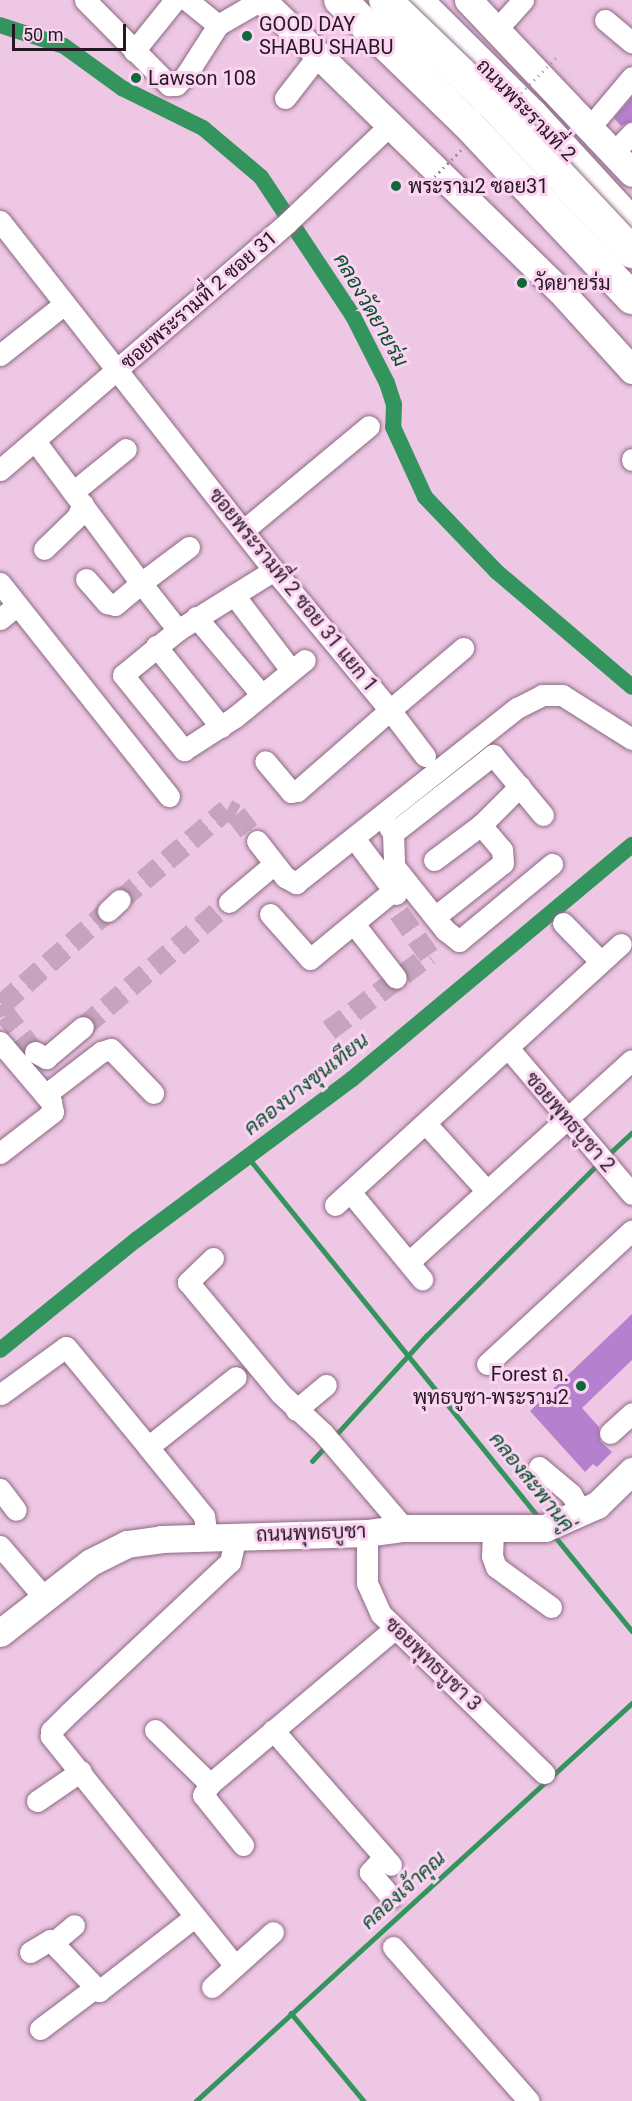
<!DOCTYPE html>
<meta charset="utf-8">
<style>
body{margin:0}
#map{position:relative;width:632px;height:2101px;overflow:hidden;background:#eec7e4;font-family:Roboto,Sarabun,sans-serif}
div>[style]{position:absolute}
.stream>*{height:4.5px;margin:-2.25px;padding:0 2.25px;transform-origin:2.25px;border-radius:2.25px;background:#34945d}
.canal>*{height:16px;margin:-8px;padding:0 8px;transform-origin:8px;border-radius:8px;background:#34945d}
.building>*{inset:0;background:#b581ce}
.minor-tunnel>*{height:21px;margin-top:-10.5px;transform-origin:0;background:repeating-linear-gradient(90deg,#c6a4bd 0 21px,transparent 0 31px)}
.roads{filter:drop-shadow(0 0 2px #8b6983) drop-shadow(0 0 2px #8b6983)}
.minor>*{height:21px;margin:-10.5px;padding:0 10.5px;transform-origin:10.5px;border-radius:10.5px;background:#fff}
.major>*{height:27px;margin:-13.5px;padding:0 13.5px;transform-origin:13.5px;border-radius:13.5px;background:#fff}
.highway>*{height:32px;margin:-16px;padding:0 16px;transform-origin:16px;border-radius:16px;background:#fff}
.path-bridge>*{height:3px;margin-top:-1.5px;transform-origin:0;background:repeating-linear-gradient(90deg,#a5879e 0 1.5px,transparent 0 6px)}
.bridges{filter:drop-shadow(0 0 2px #8b6983) drop-shadow(0 0 2px #8b6983)}
.highway-bridge>*{height:32px;margin:-16px;padding:0 16px;transform-origin:16px;border-radius:16px;background:#fff}
.dots>*{width:16px;height:16px;translate:-50% -50%;box-sizing:border-box;border:3px solid #fbd4f2;border-radius:50%}
span{translate:-50% -50%;white-space:nowrap;text-align:center;line-height:1.15;-webkit-text-stroke:6px #fbd4f2;paint-order:stroke}
.poi-label{font-size:20px;color:#261823}
.left{translate:0 -50%;text-align:left}
.right{translate:-100% -50%;text-align:right}
.street-label{font-size:20px;color:#261823}
.water-label{font-size:21px;color:#07512c;font-style:italic}
.scale{position:absolute;left:12px;top:24px;width:114px;height:27px;box-sizing:border-box;border:3px solid #261823;border-top:0;padding-left:8px;font-size:18px;line-height:21px;white-space:nowrap;color:#261823;-webkit-text-stroke:4px #fbd4f2;paint-order:stroke}
</style>
<div id="map">
<div class="stream">
<i style="left:608px;top:1155px;width:33px;rotate:-43deg"></i>
<i style="left:248px;top:1157px;width:465px;rotate:51.1deg"></i>
<i style="left:334px;top:1437px;width:137px;rotate:-47.7deg"></i>
<i style="left:426px;top:1336px;width:245px;rotate:-45deg"></i>
<i style="left:312px;top:1461px;width:21px;rotate:-47deg"></i>
<i style="left:553px;top:1534px;width:125px;rotate:50.8deg"></i>
<i style="left:291px;top:2013px;width:114px;rotate:50.3deg"></i>
<i style="left:196px;top:2101px;width:590px;rotate:-42.39deg"></i>
</div>
<div class="canal">
<i style="left:0;top:25px;width:67px;rotate:18.2deg"></i>
<i style="left:64px;top:46px;width:72px;rotate:35.9deg"></i>
<i style="left:122px;top:88px;width:90px;rotate:26.3deg"></i>
<i style="left:203px;top:128px;width:76px;rotate:40.2deg"></i>
<i style="left:261px;top:177px;width:167px;rotate:56.5deg"></i>
<i style="left:353px;top:316px;width:75px;rotate:63.1deg"></i>
<i style="left:387px;top:383px;width:22px;rotate:72deg"></i>
<i style="left:394px;top:404px;width:23px;rotate:92deg"></i>
<i style="left:393px;top:427px;width:77px;rotate:65.4deg"></i>
<i style="left:425px;top:497px;width:104px;rotate:46.2deg"></i>
<i style="left:497px;top:572px;width:177px;rotate:40.4deg"></i>
<i style="left:0;top:1350px;width:175px;rotate:-39deg"></i>
<i style="left:136px;top:1240px;width:269px;rotate:-36.7deg"></i>
<i style="left:352px;top:1079px;width:365px;rotate:-39.9deg"></i>
</div>
<div class="building">
<i style="clip-path:polygon(632px 97px,632px 121px,621px 126px,614px 118px)"></i>
<i style="clip-path:polygon(632px 1314px,632px 1360px,582px 1408px,599px 1427px,600px 1441px,612px 1452px,597px 1467px,593px 1464px,585px 1472px,530px 1411px)"></i>
</div>
<div class="minor-tunnel">
<i style="left:120px;top:900px;width:140px;rotate:-40.4deg"></i>
<i style="left:227px;top:809px;width:10px;rotate:29deg"></i>
<i style="left:236px;top:814px;width:34px;rotate:52deg"></i>
<i style="left:83px;top:1027px;width:192px;rotate:-40.6deg"></i>
<i style="left:329px;top:1030px;width:125px;rotate:-36.9deg"></i>
<i style="left:429px;top:955px;width:62px;rotate:-125.2deg"></i>
<i style="left:35px;top:1052px;width:47px;rotate:-128.1deg"></i>
<i style="left:6px;top:1015px;width:12px;rotate:-110deg"></i>
<i style="left:2px;top:1004px;width:141px;rotate:-41.3deg"></i>
</div>
<div class="roads">
<div class="minor">
<i style="left:85px;top:0;width:120px;rotate:45.3deg"></i>
<i style="left:169px;top:85px;width:7px"></i>
<i style="left:176px;top:85px;width:14px;rotate:-45deg"></i>
<i style="left:186px;top:75px;width:59px;rotate:-57.4deg"></i>
<i style="left:187px;top:0;width:40px;rotate:39deg"></i>
<i style="left:218px;top:25px;width:50px;rotate:-30.2deg"></i>
<i style="left:605px;top:20px;width:35px;rotate:40deg"></i>
<i style="left:497px;top:29px;width:39px;rotate:-48deg"></i>
<i style="left:134px;top:51px;width:65px;rotate:-51.2deg"></i>
<i style="left:285px;top:98px;width:57px;rotate:-52.1deg"></i>
<i style="left:590px;top:127px;width:65px;rotate:-50deg"></i>
<i style="left:613px;top:153px;width:28px;rotate:-46deg"></i>
<i style="left:0;top:221px;width:444px;rotate:51.9deg"></i>
<i style="left:274px;top:570px;width:182px;rotate:50.4deg"></i>
<i style="left:390px;top:710px;width:123px;rotate:138.9deg"></i>
<i style="left:297px;top:791px;width:6px;rotate:171deg"></i>
<i style="left:291px;top:792px;width:40px;rotate:-130deg"></i>
<i style="left:0;top:355px;width:80px;rotate:-38.4deg"></i>
<i style="left:35px;top:441px;width:177px;rotate:53.3deg"></i>
<i style="left:141px;top:583px;width:60px;rotate:-36.9deg"></i>
<i style="left:632px;top:459px;width:1px;rotate:90deg"></i>
<i style="left:0;top:470px;width:379px;rotate:-40.7deg"></i>
<i style="left:287px;top:223px;width:145px;rotate:-43.6deg"></i>
<i style="left:73px;top:492px;width:68px;rotate:-39.1deg"></i>
<i style="left:245px;top:529px;width:161px;rotate:-39.7deg"></i>
<i style="left:44px;top:549px;width:46px;rotate:-44.1deg"></i>
<i style="left:77px;top:517px;width:14px;rotate:-65deg"></i>
<i style="left:86px;top:579px;width:32px;rotate:49deg"></i>
<i style="left:107px;top:603px;width:8px;rotate:14deg"></i>
<i style="left:115px;top:605px;width:34px;rotate:-40deg"></i>
<i style="left:141px;top:583px;width:60px;rotate:51.8deg"></i>
<i style="left:178px;top:630px;width:66px;rotate:-32deg"></i>
<i style="left:234px;top:595px;width:94px;rotate:52.8deg"></i>
<i style="left:0;top:583px;width:272px;rotate:51.6deg"></i>
<i style="left:234px;top:595px;width:47px;rotate:-32deg"></i>
<i style="left:196px;top:617px;width:102px;rotate:49.8deg"></i>
<i style="left:0;top:619px;width:22px;rotate:-39deg"></i>
<i style="left:178px;top:630px;width:71px;rotate:140.7deg"></i>
<i style="left:123px;top:675px;width:97px;rotate:50.9deg"></i>
<i style="left:184px;top:750px;width:61px;rotate:-32.9deg"></i>
<i style="left:235px;top:717px;width:90px;rotate:-39.2deg"></i>
<i style="left:156px;top:646px;width:104px;rotate:51.3deg"></i>
<i style="left:425px;top:756px;width:58px;rotate:-127.3deg"></i>
<i style="left:390px;top:710px;width:96px;rotate:-40.3deg"></i>
<i style="left:389px;top:827px;width:7px;rotate:56deg"></i>
<i style="left:393px;top:833px;width:127px;rotate:-38deg"></i>
<i style="left:493px;top:755px;width:78px;rotate:50.2deg"></i>
<i style="left:393px;top:833px;width:33px;rotate:88deg"></i>
<i style="left:394px;top:866px;width:82px;rotate:51.4deg"></i>
<i style="left:445px;top:930px;width:18px;rotate:38deg"></i>
<i style="left:459px;top:941px;width:121px;rotate:-39.6deg"></i>
<i style="left:354px;top:838px;width:70px;rotate:53.1deg"></i>
<i style="left:257px;top:841px;width:46px;rotate:52.1deg"></i>
<i style="left:285px;top:877px;width:13px;rotate:29deg"></i>
<i style="left:296px;top:883px;width:282px;rotate:-38.4deg"></i>
<i style="left:517px;top:708px;width:28px;rotate:-27deg"></i>
<i style="left:542px;top:695px;width:20px"></i>
<i style="left:562px;top:695px;width:83px;rotate:32.2deg"></i>
<i style="left:434px;top:860px;width:59px;rotate:-36.7deg"></i>
<i style="left:229px;top:902px;width:59px;rotate:-40.2deg"></i>
<i style="left:108px;top:911px;width:16px;rotate:-43deg"></i>
<i style="left:270px;top:914px;width:60px;rotate:48.4deg"></i>
<i style="left:310px;top:959px;width:110px;rotate:-39.5deg"></i>
<i style="left:436px;top:916px;width:85px;rotate:-38.3deg"></i>
<i style="left:503px;top:863px;width:13px;rotate:-94deg"></i>
<i style="left:502px;top:850px;width:33px;rotate:-130deg"></i>
<i style="left:481px;top:825px;width:55px;rotate:-45deg"></i>
<i style="left:563px;top:923px;width:54px;rotate:45.7deg"></i>
<i style="left:354px;top:924px;width:68px;rotate:52.1deg"></i>
<i style="left:0;top:1042px;width:79px;rotate:49.6deg"></i>
<i style="left:51px;top:1102px;width:10px;rotate:79deg"></i>
<i style="left:53px;top:1112px;width:67px;rotate:142.3deg"></i>
<i style="left:509px;top:1049px;width:190px;rotate:49.7deg"></i>
<i style="left:35px;top:1052px;width:13px;rotate:29deg"></i>
<i style="left:46px;top:1058px;width:48px;rotate:-40deg"></i>
<i style="left:45px;top:1095px;width:71px;rotate:-37.5deg"></i>
<i style="left:101px;top:1052px;width:10px;rotate:-17deg"></i>
<i style="left:111px;top:1049px;width:61px;rotate:46.3deg"></i>
<i style="left:426px;top:1124px;width:89px;rotate:47.7deg"></i>
<i style="left:351px;top:1193px;width:112px;rotate:50.5deg"></i>
<i style="left:335px;top:1205px;width:387px;rotate:-42.4deg"></i>
<i style="left:213px;top:1258px;width:35px;rotate:136deg"></i>
<i style="left:188px;top:1282px;width:144px;rotate:50.3deg"></i>
<i style="left:280px;top:1393px;width:59px;rotate:42.9deg"></i>
<i style="left:323px;top:1433px;width:125px;rotate:49.5deg"></i>
<i style="left:410px;top:1261px;width:299px;rotate:-42.2deg"></i>
<i style="left:487px;top:1364px;width:197px;rotate:-42.7deg"></i>
<i style="left:1px;top:1394px;width:80px;rotate:-35.9deg"></i>
<i style="left:66px;top:1347px;width:129px;rotate:50.6deg"></i>
<i style="left:296px;top:1410px;width:39px;rotate:-40deg"></i>
<i style="left:610px;top:1433px;width:30px;rotate:-42deg"></i>
<i style="left:539px;top:1467px;width:42px;rotate:40.2deg"></i>
<i style="left:571px;top:1494px;width:22px;rotate:60deg"></i>
<i style="left:0;top:1489px;width:26px;rotate:53deg"></i>
<i style="left:493px;top:1530px;width:26px;rotate:92deg"></i>
<i style="left:492px;top:1556px;width:12px;rotate:70deg"></i>
<i style="left:496px;top:1567px;width:68px;rotate:36deg"></i>
<i style="left:367px;top:1533px;width:50px;rotate:90deg"></i>
<i style="left:367px;top:1583px;width:34px;rotate:66deg"></i>
<i style="left:381px;top:1614px;width:228px;rotate:44.3deg"></i>
<i style="left:207px;top:1537px;width:21px;rotate:-98deg"></i>
<i style="left:204px;top:1516px;width:89px;rotate:-129.1deg"></i>
<i style="left:148px;top:1447px;width:112px;rotate:-38.5deg"></i>
<i style="left:0;top:1546px;width:66px;rotate:49.3deg"></i>
<i style="left:155px;top:1730px;width:77px;rotate:44.5deg"></i>
<i style="left:210px;top:1784px;width:13px;rotate:122deg"></i>
<i style="left:203px;top:1795px;width:64px;rotate:51.3deg"></i>
<i style="left:273px;top:1730px;width:179px;rotate:48.8deg"></i>
<i style="left:210px;top:1784px;width:242px;rotate:-40.1deg"></i>
<i style="left:37px;top:1801px;width:53px;rotate:-34.3deg"></i>
<i style="left:384px;top:1857px;width:21px;rotate:133deg"></i>
<i style="left:370px;top:1872px;width:33px;rotate:50deg"></i>
<i style="left:54px;top:1942px;width:26px;rotate:-40deg"></i>
<i style="left:393px;top:1947px;width:205px;rotate:48.6deg"></i>
<i style="left:30px;top:1952px;width:23px;rotate:-31deg"></i>
<i style="left:50px;top:1940px;width:71px;rotate:46.1deg"></i>
<i style="left:99px;top:1991px;width:119px;rotate:-37.8deg"></i>
<i style="left:235px;top:1966px;width:295px;rotate:-128.7deg"></i>
<i style="left:51px;top:1736px;width:5px;rotate:-90deg"></i>
<i style="left:51px;top:1731px;width:25px;rotate:-45deg"></i>
<i style="left:69px;top:1713px;width:221px;rotate:-43.2deg"></i>
<i style="left:230px;top:1562px;width:27px;rotate:-77deg"></i>
<i style="left:212px;top:1987px;width:82px;rotate:-42deg"></i>
<i style="left:40px;top:2029px;width:66px;rotate:-37deg"></i>
</div>
<div class="major">
<i style="left:262px;top:0;width:424px;rotate:44.3deg"></i>
<i style="left:565px;top:296px;width:100px;rotate:47.8deg"></i>
<i style="left:468px;top:0;width:238px;rotate:46.5deg"></i>
<i style="left:0;top:1633px;width:115px;rotate:-38deg"></i>
<i style="left:91px;top:1562px;width:40px;rotate:-26.6deg"></i>
<i style="left:127px;top:1544px;width:34px;rotate:-8deg"></i>
<i style="left:161px;top:1539px;width:206px;rotate:-1.7deg"></i>
<i style="left:367px;top:1533px;width:37px;rotate:-8deg"></i>
<i style="left:404px;top:1528px;width:141px"></i>
<i style="left:545px;top:1528px;width:57px;rotate:-23.9deg"></i>
<i style="left:597px;top:1505px;width:49px;rotate:-44.2deg"></i>
</div>
<div class="highway">
<i style="left:416px;top:0;width:163px;rotate:44.8deg"></i>
<i style="left:532px;top:115px;width:148px;rotate:47.5deg"></i>
</div>
</div>
<div class="path-bridge">
<i style="left:517px;top:97px;width:55px;rotate:-45deg"></i>
<i style="left:426px;top:185px;width:51px;rotate:-45deg"></i>
</div>
<div class="bridges">
<div class="highway-bridge">
<i style="left:340px;top:0;width:175px;rotate:44.1deg"></i>
<i style="left:466px;top:122px;width:242px;rotate:46.7deg"></i>
<i style="left:385px;top:0;width:147px;rotate:43.9deg"></i>
<i style="left:491px;top:102px;width:206px;rotate:46.8deg"></i>
</div>
</div>
<div class="dots">
<i style="left:247px;top:36px;background:#0e683a"></i>
<i style="left:136px;top:78px;background:#0e683a"></i>
<i style="left:396px;top:186px;background:#0e683a"></i>
<i style="left:522px;top:283px;background:#0e683a"></i>
<i style="left:581px;top:1386px;background:#0e683a"></i>
</div>
<div class="poi-label">
<span class="left" style="left:259px;top:36px">GOOD DAY<br>SHABU SHABU</span>
<span class="left" style="left:148px;top:78px">Lawson 108</span>
<span class="left" style="left:408px;top:186px">พระราม2 ซอย31</span>
<span class="left" style="left:534px;top:283px">วัดยายร่ม</span>
<span class="right" style="left:569px;top:1386px">Forest ถ.<br>พุทธบูชา-พระราม2</span>
</div>
<div class="street-label">
<span style="left:526px;top:110px;rotate:46deg">ถนนพระรามที่ 2</span>
<span style="left:199px;top:300px;rotate:-41deg">ซอยพระรามที่ 2 ซอย 31</span>
<span style="left:293px;top:590px;rotate:51deg">ซอยพระรามที่ 2 ซอย 31 แยก 1</span>
<span style="left:570px;top:1122px;rotate:49deg">ซอยพุทธบูชา 2</span>
<span style="left:311px;top:1533px;rotate:-2deg">ถนนพุทธบูชา</span>
<span style="left:433px;top:1664px;rotate:44deg">ซอยพุทธบูชา 3</span>
</div>
<div class="water-label">
<span style="left:371px;top:310px;rotate:60deg">คลองวัดยายร่ม</span>
<span style="left:306px;top:1084px;rotate:-38deg">คลองบางขุนเทียน</span>
<span style="left:532px;top:1482px;rotate:51deg">คลองสะพานคู่</span>
<span style="left:403px;top:1890px;rotate:-42deg">คลองเจ้าคุณ</span>
</div>
<div class="scale">50 m</div>
</div>
